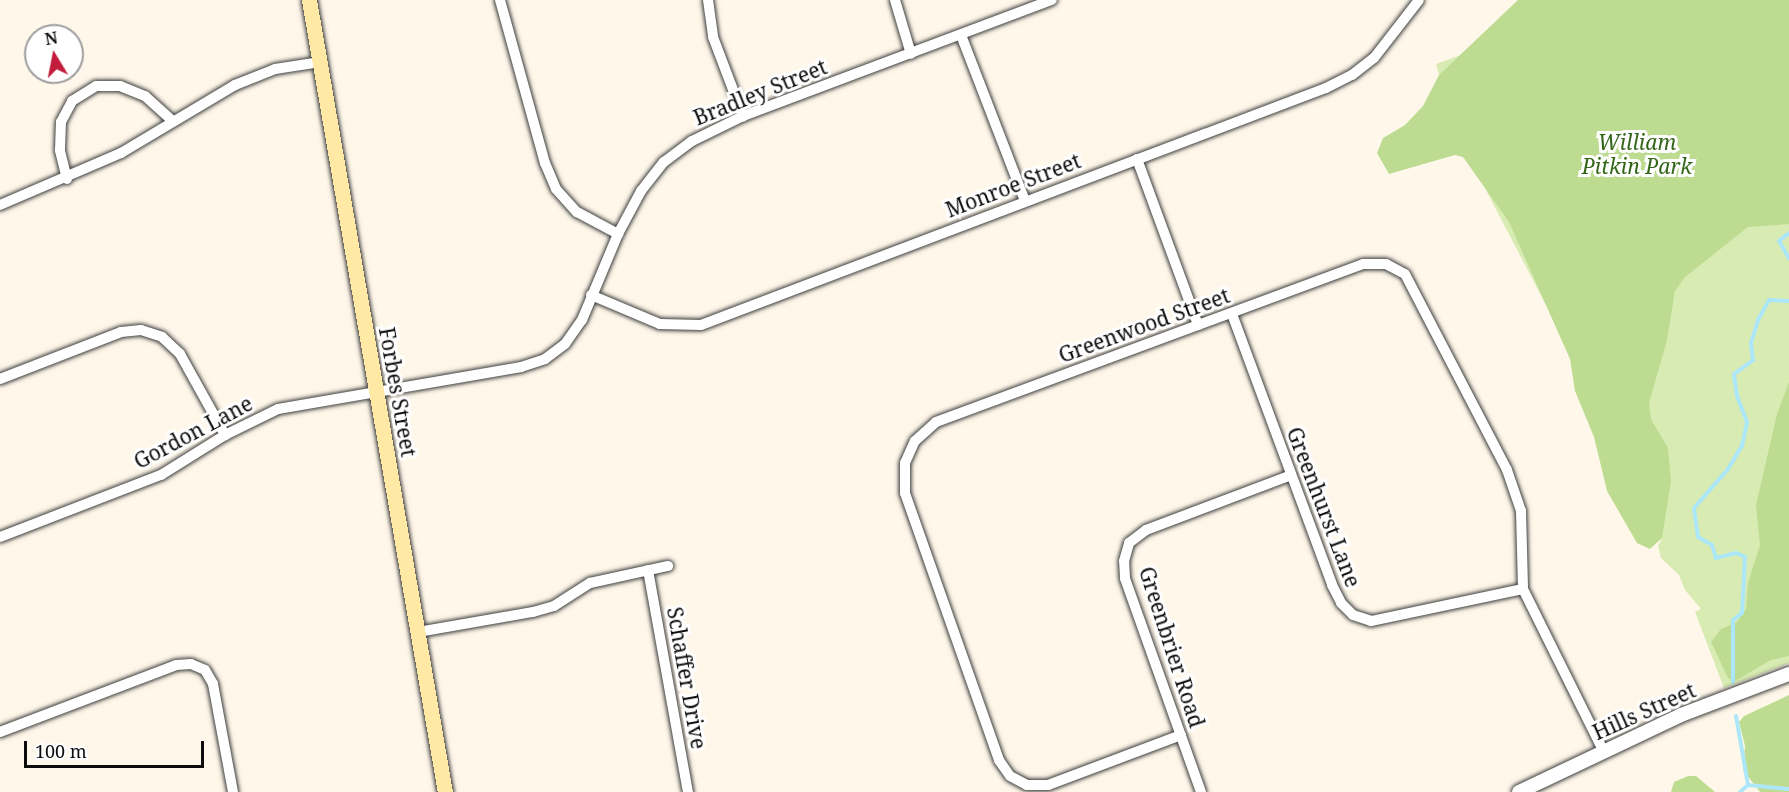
<!DOCTYPE html>
<style>
body{margin:0}
#map{position:relative;width:1789px;height:792px;overflow:hidden;background:#fff8ea;font-family:"Noto Serif",serif}
div>[style]{position:absolute}
.green>*{inset:0;background:#d8ebb2}
.forest>*{inset:0;background:#bddc91}
.stream>*{height:4px;margin:-2px;padding:0 2px;transform-origin:2px;border-radius:2px;background:#ace7f9}
.roads{filter:drop-shadow(0 0 2px #3f3f3f) drop-shadow(0 0 2px #3f3f3f)}
.minor>*{height:10px;margin:-5px;padding:0 5px;transform-origin:5px;border-radius:5px;background:#fff}
.tertiary>*{height:14px;margin:-7px;padding:0 7px;transform-origin:7px;border-radius:7px;background:#fff}
.secondary>*{height:15px;margin:-7.5px;padding:0 7.5px;transform-origin:7.5px;border-radius:7.5px;background:#ffe9a5}
span{translate:-50% -50%;white-space:nowrap;text-align:center;line-height:1.15;-webkit-text-stroke:6px #fff;paint-order:stroke}
.street-label{font-size:21px;color:#0c0c0c}
.park-label{font-size:21px;color:#346619;font-style:italic}
.north{position:absolute;left:24px;top:24px;width:60px;height:60px;box-sizing:border-box;background:#fff;border:2px solid #9e9e9e;border-radius:50%;rotate:350deg;font-size:16px;font-weight:700;line-height:24px;text-align:center;color:#0c0c0c}
.north::after{content:'';display:block;margin:auto;width:21px;height:27px;background:#c21d3c;clip-path:polygon(50% 0,100% 100%,50% 72%,0 100%)}
.scale{position:absolute;left:24px;top:741px;width:180px;height:27px;box-sizing:border-box;border:3px solid #0c0c0c;border-top:0;padding-left:8px;font-size:18px;line-height:21px;white-space:nowrap;color:#0c0c0c;-webkit-text-stroke:4px #fff;paint-order:stroke}
</style>
<div id="map">
<div class="green">
<i style="clip-path:polygon(1615px 0,1789px 0,1789px 663px,1724px 688px,1695px 612px,1701px 609px,1685px 590px,1679px 575px,1661px 558px,1658px 546px,1662px 538px,1650px 504px,1455px 131px,1436px 64px)"></i>
</div>
<div class="forest">
<i style="clip-path:polygon(1518px 0,1789px 0,1789px 224px,1748px 227px,1685px 277px,1675px 291px,1667px 340px,1649px 403px,1651px 419px,1668px 448px,1671px 481px,1662px 538px,1650px 549px,1637px 543px,1607px 491px,1594px 437px,1575px 391px,1570px 359px,1509px 222px,1463px 157px,1455px 155px,1389px 174px,1377px 153px,1383px 138px,1405px 125px,1423px 106px,1439px 75px)"></i>
<i style="clip-path:polygon(1789px 382px,1789px 656px,1771px 660px,1735px 681px,1728px 678px,1711px 642px,1721px 629px,1737px 622px,1746px 609px,1748px 583px,1760px 545px,1756px 505px,1777px 414px)"></i>
<i style="clip-path:polygon(1789px 695px,1789px 792px,1760px 792px,1743px 770px,1745px 746px,1739px 722px,1744px 716px)"></i>
<i style="clip-path:polygon(1688px 776px,1696px 776px,1715px 792px,1671px 792px,1674px 782px)"></i>
</div>
<div class="stream">
<i style="left:1789px;top:233px;width:13px;rotate:141deg"></i>
<i style="left:1779px;top:241px;width:20px;rotate:60deg"></i>
<i style="left:1733px;top:682px;width:62px;rotate:-90deg"></i>
<i style="left:1733px;top:620px;width:11px;rotate:-38deg"></i>
<i style="left:1742px;top:613px;width:56px;rotate:-86.9deg"></i>
<i style="left:1745px;top:557px;width:10px;rotate:-156deg"></i>
<i style="left:1736px;top:553px;width:21px;rotate:166deg"></i>
<i style="left:1716px;top:558px;width:14px;rotate:-107deg"></i>
<i style="left:1712px;top:545px;width:16px;rotate:-150deg"></i>
<i style="left:1698px;top:537px;width:29px;rotate:-98deg"></i>
<i style="left:1694px;top:508px;width:52px;rotate:-48.9deg"></i>
<i style="left:1728px;top:469px;width:27px;rotate:-59deg"></i>
<i style="left:1742px;top:446px;width:25px;rotate:-78deg"></i>
<i style="left:1747px;top:422px;width:28px;rotate:-111deg"></i>
<i style="left:1737px;top:396px;width:22px;rotate:-98deg"></i>
<i style="left:1734px;top:374px;width:24px;rotate:-36deg"></i>
<i style="left:1753px;top:360px;width:17px;rotate:-97deg"></i>
<i style="left:1751px;top:343px;width:24px;rotate:-73deg"></i>
<i style="left:1758px;top:320px;width:23px;rotate:-61deg"></i>
<i style="left:1769px;top:300px;width:20px;rotate:3deg"></i>
<i style="left:1736px;top:716px;width:70px;rotate:80.1deg"></i>
<i style="left:1740px;top:792px;width:11px;rotate:-41deg"></i>
<i style="left:1748px;top:785px;width:41px;rotate:5.6deg"></i>
</div>
<div class="roads">
<div class="minor">
<i style="left:500px;top:0;width:169px;rotate:74.6deg"></i>
<i style="left:545px;top:163px;width:28px;rotate:67deg"></i>
<i style="left:556px;top:189px;width:31px;rotate:48deg"></i>
<i style="left:577px;top:212px;width:47px;rotate:28.2deg"></i>
<i style="left:708px;top:0;width:37px;rotate:82deg"></i>
<i style="left:713px;top:37px;width:85px;rotate:69.2deg"></i>
<i style="left:895px;top:0;width:56px;rotate:73.5deg"></i>
<i style="left:961px;top:35px;width:178px;rotate:68.9deg"></i>
<i style="left:1137px;top:159px;width:177px;rotate:69.8deg"></i>
<i style="left:67px;top:179px;width:30px;rotate:-104deg"></i>
<i style="left:60px;top:150px;width:28px;rotate:-88deg"></i>
<i style="left:61px;top:122px;width:24px;rotate:-62deg"></i>
<i style="left:72px;top:101px;width:28px;rotate:-32deg"></i>
<i style="left:96px;top:86px;width:24px"></i>
<i style="left:120px;top:86px;width:27px;rotate:22deg"></i>
<i style="left:145px;top:96px;width:38px;rotate:42deg"></i>
<i style="left:0;top:205px;width:132px;rotate:-23.3deg"></i>
<i style="left:121px;top:153px;width:133px;rotate:-30.8deg"></i>
<i style="left:235px;top:85px;width:43px;rotate:-21.8deg"></i>
<i style="left:275px;top:69px;width:46px;rotate:-8.8deg"></i>
<i style="left:591px;top:295px;width:75px;rotate:22.8deg"></i>
<i style="left:660px;top:324px;width:41px;rotate:1.4deg"></i>
<i style="left:701px;top:325px;width:668px;rotate:-20.77deg"></i>
<i style="left:1326px;top:88px;width:29px;rotate:-27deg"></i>
<i style="left:1352px;top:75px;width:28px;rotate:-38deg"></i>
<i style="left:1374px;top:58px;width:73px;rotate:-52.2deg"></i>
<i style="left:1232px;top:314px;width:289px;rotate:69.7deg"></i>
<i style="left:1332px;top:585px;width:20px;rotate:63deg"></i>
<i style="left:1341px;top:603px;width:17px;rotate:45deg"></i>
<i style="left:1353px;top:615px;width:19px;rotate:18deg"></i>
<i style="left:1371px;top:621px;width:155px;rotate:-11.9deg"></i>
<i style="left:0;top:379px;width:130px;rotate:-21.2deg"></i>
<i style="left:121px;top:332px;width:20px;rotate:-6deg"></i>
<i style="left:141px;top:330px;width:22px;rotate:18deg"></i>
<i style="left:162px;top:337px;width:25px;rotate:43deg"></i>
<i style="left:180px;top:354px;width:93px;rotate:60.9deg"></i>
<i style="left:0;top:537px;width:173px;rotate:-21.1deg"></i>
<i style="left:161px;top:475px;width:75px;rotate:-32deg"></i>
<i style="left:225px;top:435px;width:59px;rotate:-26.1deg"></i>
<i style="left:278px;top:409px;width:247px;rotate:-9.8deg"></i>
<i style="left:521px;top:367px;width:25px;rotate:-18deg"></i>
<i style="left:545px;top:359px;width:25px;rotate:-37deg"></i>
<i style="left:565px;top:344px;width:29px;rotate:-55deg"></i>
<i style="left:582px;top:320px;width:93px;rotate:-67.3deg"></i>
<i style="left:618px;top:234px;width:49px;rotate:-61.9deg"></i>
<i style="left:641px;top:191px;width:37px;rotate:-52deg"></i>
<i style="left:664px;top:162px;width:35px;rotate:-37deg"></i>
<i style="left:692px;top:141px;width:57px;rotate:-26.1deg"></i>
<i style="left:743px;top:116px;width:330px;rotate:-20.6deg"></i>
<i style="left:648px;top:570px;width:226px;rotate:79.8deg"></i>
<i style="left:418px;top:632px;width:117px;rotate:-9.9deg"></i>
<i style="left:533px;top:612px;width:22px;rotate:-16deg"></i>
<i style="left:554px;top:606px;width:43px;rotate:-32.6deg"></i>
<i style="left:590px;top:583px;width:80px;rotate:-12.3deg"></i>
<i style="left:0;top:732px;width:188px;rotate:-20.8deg"></i>
<i style="left:176px;top:665px;width:15px;rotate:-4deg"></i>
<i style="left:191px;top:664px;width:15px;rotate:23deg"></i>
<i style="left:205px;top:670px;width:16px;rotate:60deg"></i>
<i style="left:213px;top:684px;width:110px;rotate:79.5deg"></i>
<i style="left:1181px;top:735px;width:142px;rotate:159.4deg"></i>
<i style="left:1048px;top:785px;width:21px;rotate:180deg"></i>
<i style="left:1027px;top:785px;width:19px;rotate:-152deg"></i>
<i style="left:1010px;top:776px;width:19px;rotate:-125deg"></i>
<i style="left:999px;top:760px;width:283px;rotate:-109.4deg"></i>
<i style="left:905px;top:493px;width:30px;rotate:-90deg"></i>
<i style="left:905px;top:463px;width:24px;rotate:-66deg"></i>
<i style="left:915px;top:441px;width:28px;rotate:-42deg"></i>
<i style="left:936px;top:422px;width:455px;rotate:-20.3deg"></i>
<i style="left:1363px;top:264px;width:23px"></i>
<i style="left:1386px;top:264px;width:21px;rotate:28deg"></i>
<i style="left:1405px;top:274px;width:221px;rotate:62.5deg"></i>
<i style="left:1507px;top:470px;width:43px;rotate:71.1deg"></i>
<i style="left:1521px;top:511px;width:78px;rotate:88.5deg"></i>
<i style="left:1523px;top:589px;width:182px;rotate:63.6deg"></i>
<i style="left:1201px;top:792px;width:227px;rotate:-109.6deg"></i>
<i style="left:1125px;top:578px;width:17px;rotate:-93deg"></i>
<i style="left:1124px;top:561px;width:19px;rotate:-74deg"></i>
<i style="left:1129px;top:543px;width:21px;rotate:-37deg"></i>
<i style="left:1146px;top:530px;width:153px;rotate:-20.7deg"></i>
</div>
<div class="tertiary">
<i style="left:1519px;top:792px;width:179px;rotate:-25.4deg"></i>
<i style="left:1681px;top:715px;width:116px;rotate:-20.8deg"></i>
</div>
<div class="secondary">
<i style="left:309px;top:0;width:804px;rotate:80.26deg"></i>
</div>
</div>
<div class="street-label">
<span style="left:760px;top:92px;rotate:-22deg">Bradley Street</span>
<span style="left:1013px;top:185px;rotate:-21deg">Monroe Street</span>
<span style="left:1144px;top:325px;rotate:-20deg">Greenwood Street</span>
<span style="left:398px;top:392px;rotate:80deg">Forbes Street</span>
<span style="left:193px;top:432px;rotate:-28deg">Gordon Lane</span>
<span style="left:1324px;top:507px;rotate:69deg">Greenhurst Lane</span>
<span style="left:1172px;top:647px;rotate:72deg">Greenbrier Road</span>
<span style="left:687px;top:678px;rotate:80deg">Schaffer Drive</span>
<span style="left:1644px;top:711px;rotate:-24deg">Hills Street</span>
</div>
<div class="park-label">
<span style="left:1637px;top:154px">William<br>Pitkin Park</span>
</div>
<div class="north">N</div>
<div class="scale">100 m</div>
</div>
